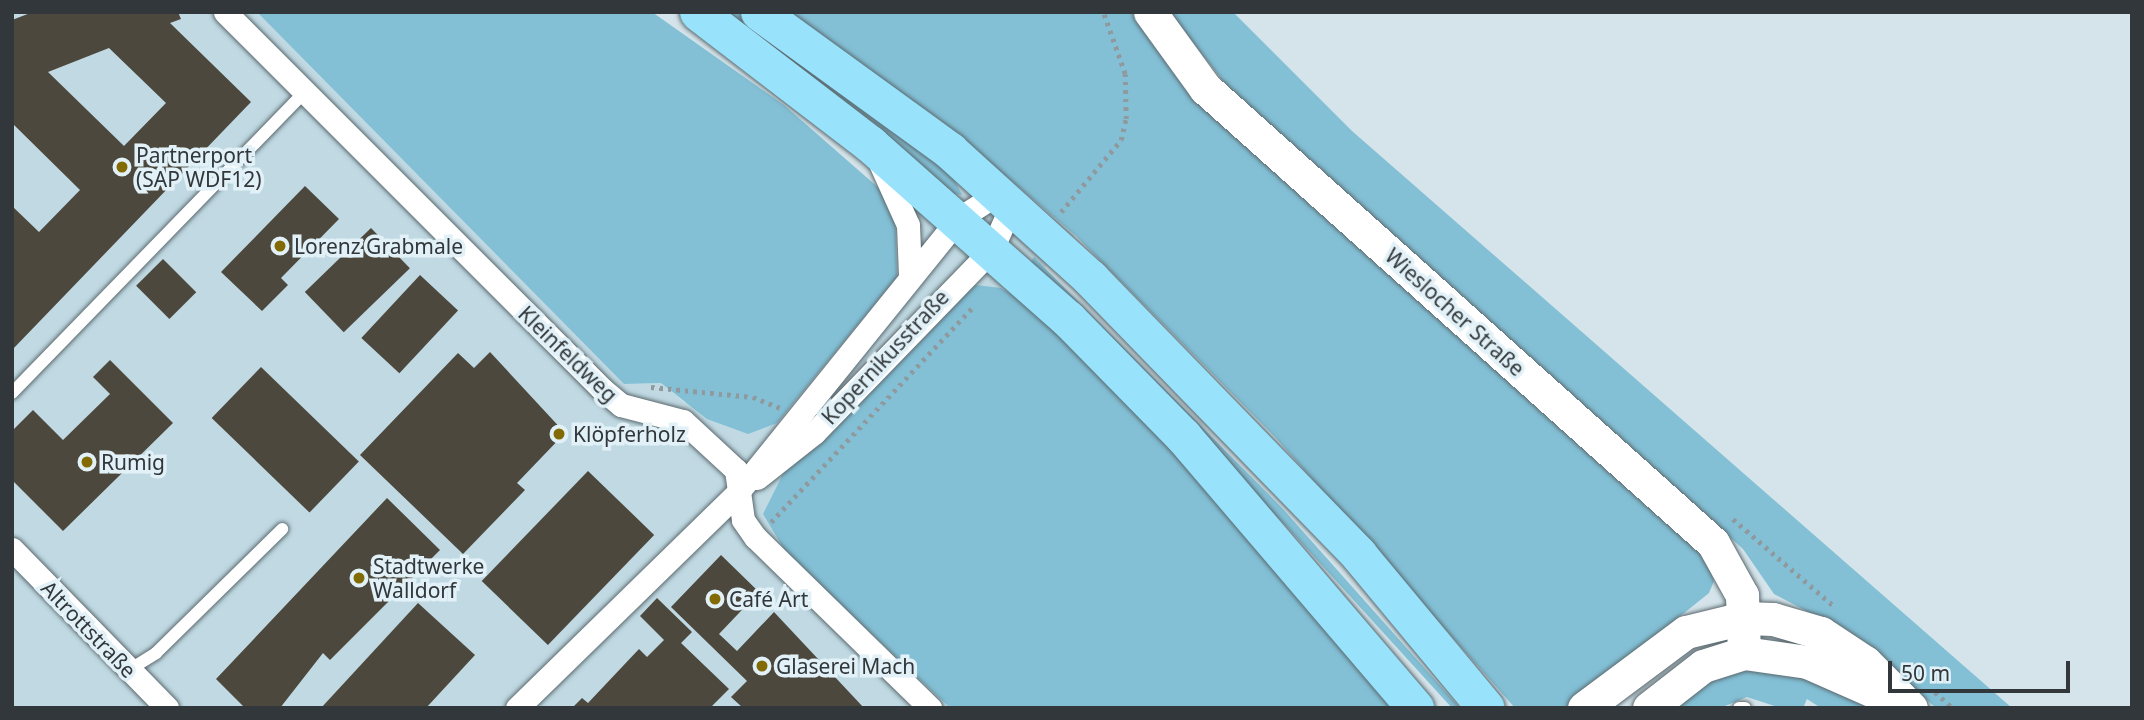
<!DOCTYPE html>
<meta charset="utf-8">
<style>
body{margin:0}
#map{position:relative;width:2144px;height:720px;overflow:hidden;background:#d4e4ea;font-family:"Noto Sans",sans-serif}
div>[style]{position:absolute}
.built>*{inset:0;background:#c0d9e2}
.green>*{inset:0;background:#83c0d6}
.building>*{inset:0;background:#4c483d;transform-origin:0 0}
.path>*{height:4.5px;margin-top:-2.25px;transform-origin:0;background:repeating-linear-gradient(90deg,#8f9a9f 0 3.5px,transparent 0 8.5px)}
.roads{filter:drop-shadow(0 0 2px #5b696f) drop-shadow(0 0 2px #5b696f)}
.lane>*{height:12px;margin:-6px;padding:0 6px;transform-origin:6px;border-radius:6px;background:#fff}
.street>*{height:23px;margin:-11.5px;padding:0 11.5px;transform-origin:11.5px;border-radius:11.5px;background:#fff}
.secondary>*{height:33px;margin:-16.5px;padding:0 16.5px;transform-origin:16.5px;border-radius:16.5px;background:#fff}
.primary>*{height:37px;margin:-18.5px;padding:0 18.5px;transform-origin:18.5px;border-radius:18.5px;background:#98e3fb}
.dots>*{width:19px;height:19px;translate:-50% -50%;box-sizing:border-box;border:4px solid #e1f1f7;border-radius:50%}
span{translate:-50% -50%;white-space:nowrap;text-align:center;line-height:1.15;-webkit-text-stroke:7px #e1f1f7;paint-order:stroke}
.poi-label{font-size:21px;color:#31373a}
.left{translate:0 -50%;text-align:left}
.street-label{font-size:21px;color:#31373a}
.frame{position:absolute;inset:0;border:14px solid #31373a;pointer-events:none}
.scale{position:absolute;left:1888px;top:661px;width:182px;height:32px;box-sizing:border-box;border:4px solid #31373a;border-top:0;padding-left:9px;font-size:21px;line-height:24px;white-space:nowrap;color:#31373a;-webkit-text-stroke:5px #e1f1f7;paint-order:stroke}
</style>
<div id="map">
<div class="built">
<i style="clip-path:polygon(12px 12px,257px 12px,624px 384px,661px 383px,685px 403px,941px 121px,1075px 235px,1017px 298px,1000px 288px,787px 554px,950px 708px,12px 708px)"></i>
</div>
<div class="green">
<i style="clip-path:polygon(257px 12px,652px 12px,784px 105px,881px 190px,895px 212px,897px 277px,777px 423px,748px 434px,707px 419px,661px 383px,624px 384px)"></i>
<i style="clip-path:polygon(718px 12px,740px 12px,947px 165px,962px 195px,948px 193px)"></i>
<i style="clip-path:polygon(786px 12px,1136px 12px,1705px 556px,1714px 581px,1709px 593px,1566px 708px,1515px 708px,1274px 436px,1075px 235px,941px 121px)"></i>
<i style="clip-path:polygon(1169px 12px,1233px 12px,1352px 131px,2012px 708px,1936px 708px,1857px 638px,1774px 594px,1743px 549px,1234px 95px)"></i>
<i style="clip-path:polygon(1034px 257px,1283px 509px,1460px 708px,1452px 708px,1286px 526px,1029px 265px)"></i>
<i style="clip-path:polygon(976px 285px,1001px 288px,1031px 306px,1124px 393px,1398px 708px,950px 708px,787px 554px,763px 514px,785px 470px,954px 296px)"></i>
<i style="clip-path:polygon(1754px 660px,1883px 708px,1821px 708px,1807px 699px,1803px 708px,1781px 708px,1747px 697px,1720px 708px,1661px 708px,1683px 690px)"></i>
</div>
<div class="building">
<i style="clip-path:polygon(evenodd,33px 12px,178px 12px,181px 19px,170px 23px,251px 102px,12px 350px,12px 206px,39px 232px,80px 190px,12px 123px,12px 20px,33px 12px,109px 48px,166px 103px,124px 146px,48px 72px,109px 48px)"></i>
<i style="clip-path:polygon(305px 186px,339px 219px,281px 278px,288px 285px,262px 311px,221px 272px)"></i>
<i style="left:371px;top:228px;width:56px;height:92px;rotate:46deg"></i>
<i style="left:163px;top:259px;width:47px;height:38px;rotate:45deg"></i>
<i style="left:420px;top:275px;width:52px;height:86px;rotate:43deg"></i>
<i style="clip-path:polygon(490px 352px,565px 433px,517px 483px,525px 490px,463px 554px,360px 455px,458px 353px,474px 368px)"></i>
<i style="clip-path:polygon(110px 360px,173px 423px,63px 531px,12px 480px,12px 431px,33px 410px,63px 440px,110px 394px,93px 377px)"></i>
<i style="left:261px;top:367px;width:136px;height:71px;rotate:44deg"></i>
<i style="left:588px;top:471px;width:92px;height:153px;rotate:44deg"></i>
<i style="clip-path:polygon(387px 498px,440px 550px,330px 660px,323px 653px,280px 708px,245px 708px,216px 679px)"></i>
<i style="clip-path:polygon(721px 555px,759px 592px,719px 634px,737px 651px,774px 612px,864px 708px,743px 708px,731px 697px,747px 681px,671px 607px)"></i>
<i style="clip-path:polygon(657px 598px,692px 632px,681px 643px,729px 689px,710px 708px,572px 708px,582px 698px,588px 703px,639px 649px,647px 657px,664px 640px,640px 616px)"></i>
<i style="clip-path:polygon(418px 603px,475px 655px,426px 708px,321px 708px)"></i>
</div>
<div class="path">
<i style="left:1061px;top:212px;width:94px;rotate:-50.2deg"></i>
<i style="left:1121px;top:140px;width:22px;rotate:-77deg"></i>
<i style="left:1126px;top:119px;width:45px;rotate:-91.3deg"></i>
<i style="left:1125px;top:74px;width:66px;rotate:-109.5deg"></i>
<i style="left:651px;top:387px;width:102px;rotate:5.6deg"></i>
<i style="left:753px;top:397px;width:29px;rotate:22deg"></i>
<i style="left:1733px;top:519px;width:135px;rotate:40.8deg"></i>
<i style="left:771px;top:522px;width:294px;rotate:-46.8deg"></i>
<i style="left:1935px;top:692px;width:24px;rotate:42deg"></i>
</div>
<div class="roads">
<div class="lane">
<i style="left:12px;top:393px;width:417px;rotate:-45.8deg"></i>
<i style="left:129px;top:670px;width:32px;rotate:-32deg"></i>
<i style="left:156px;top:653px;width:177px;rotate:-44.5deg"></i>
<i style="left:1739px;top:708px;width:6px"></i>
</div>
<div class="street">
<i style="left:225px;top:12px;width:533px;rotate:45deg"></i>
<i style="left:602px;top:389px;width:25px;rotate:40deg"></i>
<i style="left:621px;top:405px;width:64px;rotate:14.5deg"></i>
<i style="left:683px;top:421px;width:72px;rotate:42.8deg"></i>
<i style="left:736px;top:470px;width:50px;rotate:82deg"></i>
<i style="left:743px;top:520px;width:21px;rotate:55deg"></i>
<i style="left:755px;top:537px;width:245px;rotate:44.3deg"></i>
<i style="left:880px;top:163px;width:68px;rotate:65.7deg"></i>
<i style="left:908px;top:225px;width:50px;rotate:87.7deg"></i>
<i style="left:757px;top:478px;width:73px;rotate:-38.3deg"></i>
<i style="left:814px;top:433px;width:256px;rotate:-45.9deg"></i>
<i style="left:992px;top:249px;width:49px;rotate:-66deg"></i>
<i style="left:12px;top:549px;width:222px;rotate:45.7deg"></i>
<i style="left:517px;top:708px;width:309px;rotate:-44.3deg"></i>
<i style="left:738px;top:492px;width:351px;rotate:-51.1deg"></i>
<i style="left:958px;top:219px;width:50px;rotate:-32.7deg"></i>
</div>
<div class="secondary">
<i style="left:1150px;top:12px;width:94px;rotate:54.1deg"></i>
<i style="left:1205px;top:88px;width:682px;rotate:41.85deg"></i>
<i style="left:1713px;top:543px;width:60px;rotate:60.9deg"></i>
<i style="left:1742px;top:595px;width:58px;rotate:88deg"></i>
<i style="left:1584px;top:708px;width:127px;rotate:-36.7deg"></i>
<i style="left:1686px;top:632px;width:60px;rotate:-13.6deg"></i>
<i style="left:1744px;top:618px;width:29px;rotate:2deg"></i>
<i style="left:1773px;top:619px;width:50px;rotate:16.3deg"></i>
<i style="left:1821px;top:633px;width:53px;rotate:33.4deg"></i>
<i style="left:1865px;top:662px;width:65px;rotate:45deg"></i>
<i style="left:1649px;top:708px;width:68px;rotate:-37.9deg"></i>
<i style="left:1703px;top:666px;width:43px;rotate:-17.6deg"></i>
<i style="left:1744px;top:653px;width:64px;rotate:8.1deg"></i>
<i style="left:1807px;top:662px;width:80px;rotate:23.7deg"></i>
</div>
<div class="primary">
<i style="left:698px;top:12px;width:217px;rotate:37.5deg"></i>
<i style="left:870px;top:144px;width:264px;rotate:41.5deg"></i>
<i style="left:1068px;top:319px;width:164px;rotate:45.5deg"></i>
<i style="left:1183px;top:436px;width:358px;rotate:49.5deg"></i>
<i style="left:759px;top:12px;width:236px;rotate:36deg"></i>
<i style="left:950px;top:151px;width:189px;rotate:42.2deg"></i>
<i style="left:1090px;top:278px;width:385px;rotate:45.8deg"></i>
<i style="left:1358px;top:554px;width:200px;rotate:50.3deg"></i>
</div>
</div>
<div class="dots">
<i style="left:122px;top:167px;background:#826b05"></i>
<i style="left:280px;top:246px;background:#826b05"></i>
<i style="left:559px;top:434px;background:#826b05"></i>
<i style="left:87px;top:462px;background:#826b05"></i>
<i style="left:359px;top:578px;background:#826b05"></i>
<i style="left:715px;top:599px;background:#826b05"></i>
<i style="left:762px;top:666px;background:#826b05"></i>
</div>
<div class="poi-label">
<span class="left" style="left:136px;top:167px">Partnerport<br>(SAP WDF12)</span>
<span class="left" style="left:294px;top:246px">Lorenz Grabmale</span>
<span class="left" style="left:573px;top:434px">Klöpferholz</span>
<span class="left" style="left:101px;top:462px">Rumig</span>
<span class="left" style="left:373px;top:578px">Stadtwerke<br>Walldorf</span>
<span class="left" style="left:729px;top:599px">Café Art</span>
<span class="left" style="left:776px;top:666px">Glaserei Mach</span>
</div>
<div class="street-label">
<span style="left:1455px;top:312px;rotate:42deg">Wieslocher Straße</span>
<span style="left:568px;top:354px;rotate:44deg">Kleinfeldweg</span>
<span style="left:885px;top:357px;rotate:-47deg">Kopernikusstraße</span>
<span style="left:89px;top:629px;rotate:46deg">Altrottstraße</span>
</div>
<div class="frame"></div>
<div class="scale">50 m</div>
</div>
